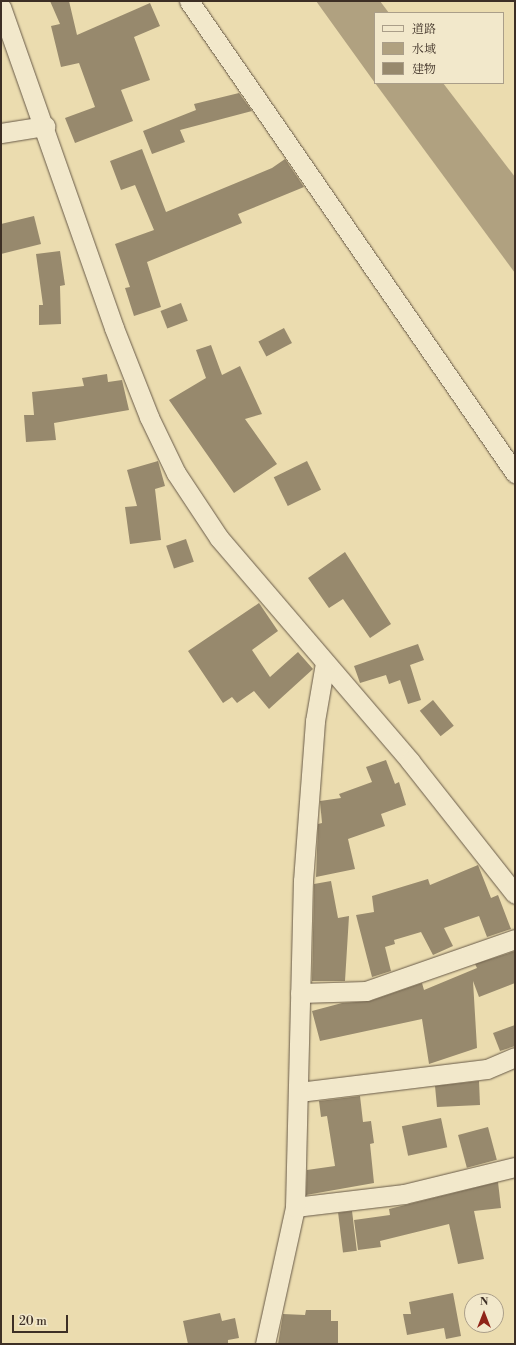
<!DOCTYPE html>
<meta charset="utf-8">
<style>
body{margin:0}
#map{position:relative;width:516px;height:1345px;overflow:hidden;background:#ebdcaf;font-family:"Libre Bodoni","Noto Serif JP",serif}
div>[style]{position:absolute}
.water>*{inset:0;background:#b0a180}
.building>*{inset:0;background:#97896d;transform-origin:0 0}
.roads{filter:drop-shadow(0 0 1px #685a48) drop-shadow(0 0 1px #685a48)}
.minor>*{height:19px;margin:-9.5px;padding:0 9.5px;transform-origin:9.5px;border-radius:9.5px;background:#f2e8cb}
span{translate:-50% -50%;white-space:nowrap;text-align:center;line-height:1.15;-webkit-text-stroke:3.5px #f2e8cb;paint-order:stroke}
.frame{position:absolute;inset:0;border:2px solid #3d2f25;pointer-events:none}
.legend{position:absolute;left:374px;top:12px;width:130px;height:72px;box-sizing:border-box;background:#f2e8cb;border:1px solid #aa9e89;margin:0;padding:5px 7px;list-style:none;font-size:12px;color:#3d2f25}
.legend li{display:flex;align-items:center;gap:8px;height:20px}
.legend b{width:20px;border:1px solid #aa9e89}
.north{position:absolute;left:464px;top:1293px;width:40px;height:40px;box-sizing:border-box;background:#f2e8cb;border:1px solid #aa9e89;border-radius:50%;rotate:0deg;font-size:11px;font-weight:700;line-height:16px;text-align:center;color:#3d2f25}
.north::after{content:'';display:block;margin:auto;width:14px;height:18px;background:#8f2418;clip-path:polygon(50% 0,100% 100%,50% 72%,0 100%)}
.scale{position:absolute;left:12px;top:1315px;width:56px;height:18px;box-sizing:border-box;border:2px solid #3d2f25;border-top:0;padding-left:5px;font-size:12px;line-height:14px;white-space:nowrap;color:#3d2f25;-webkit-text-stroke:3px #f2e8cb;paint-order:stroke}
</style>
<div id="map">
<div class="water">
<i style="clip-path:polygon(316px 1px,380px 1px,389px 13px,375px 13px,375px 83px)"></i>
<i style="clip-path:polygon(375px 83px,443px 83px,515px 177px,515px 273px)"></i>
</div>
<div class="building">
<i style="clip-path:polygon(50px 1px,69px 1px,77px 35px,150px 3px,160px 26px,134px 37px,150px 80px,121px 90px,133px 121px,75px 143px,65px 118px,95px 107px,79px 63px,61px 67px,51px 26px,60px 24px)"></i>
<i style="clip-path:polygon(239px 93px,252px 111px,180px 130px,185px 142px,152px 154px,143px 131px,196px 110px,194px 104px)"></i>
<i style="clip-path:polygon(142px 149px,166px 212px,272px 168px,285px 159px,304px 187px,238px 214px,242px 223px,147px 262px,161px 307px,134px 316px,125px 288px,130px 287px,115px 244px,154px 230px,135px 185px,121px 190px,110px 161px)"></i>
<i style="clip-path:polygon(34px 216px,41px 244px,1px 254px,1px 224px)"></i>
<i style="clip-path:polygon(60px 251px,65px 285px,60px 286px,61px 324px,39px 325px,39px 305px,43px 305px,36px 254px)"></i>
<i style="left:181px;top:303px;width:19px;height:22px;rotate:69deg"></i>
<i style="left:284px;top:328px;width:17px;height:29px;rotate:62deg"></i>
<i style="clip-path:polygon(211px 345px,222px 375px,240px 366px,262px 414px,245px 419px,277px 464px,234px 493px,169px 400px,206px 378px,196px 350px)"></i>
<i style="clip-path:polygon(107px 374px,108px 382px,122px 380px,129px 410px,54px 423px,56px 440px,26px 442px,24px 415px,34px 415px,32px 392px,84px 386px,82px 378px)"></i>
<i style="clip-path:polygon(158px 461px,165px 486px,155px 489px,161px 540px,130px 544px,125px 507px,137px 506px,127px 470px)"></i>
<i style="left:307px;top:461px;width:32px;height:37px;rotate:64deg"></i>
<i style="left:186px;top:539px;width:24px;height:21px;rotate:71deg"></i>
<i style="clip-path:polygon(345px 552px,391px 624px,370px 638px,343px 599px,329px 608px,308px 578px)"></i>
<i style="clip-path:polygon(259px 603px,278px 631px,252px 650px,270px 677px,298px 652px,313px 669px,269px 709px,254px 691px,237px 703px,232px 697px,223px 703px,188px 651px)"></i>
<i style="clip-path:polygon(418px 644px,424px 660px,410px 665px,421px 700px,408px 704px,400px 680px,389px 684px,386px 675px,360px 683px,354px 666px)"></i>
<i style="left:433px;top:700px;width:33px;height:17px;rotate:51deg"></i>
<i style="clip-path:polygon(386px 760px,395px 784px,399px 782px,406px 805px,381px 814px,385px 826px,348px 839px,355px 869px,316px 877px,318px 824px,322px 823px,320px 801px,341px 798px,339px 794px,372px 782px,366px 767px)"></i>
<i style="clip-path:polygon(478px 865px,491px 898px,498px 895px,511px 929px,487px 937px,479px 916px,444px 928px,453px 946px,433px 955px,421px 932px,394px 940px,395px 944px,385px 947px,391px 971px,372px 977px,356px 915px,374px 912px,372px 896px,428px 879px,430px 885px)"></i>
<i style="clip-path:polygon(331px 881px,338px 918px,349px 916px,345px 981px,312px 981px,314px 884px)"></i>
<i style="clip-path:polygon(515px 951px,515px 983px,479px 997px,473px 981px,477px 1048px,429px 1064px,422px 1019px,320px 1041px,312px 1011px,342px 1003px,370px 1001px,422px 983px,424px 990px,477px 968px,475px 964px)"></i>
<i style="clip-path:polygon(515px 1025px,515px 1046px,500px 1051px,493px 1033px)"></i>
<i style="clip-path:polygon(479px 1081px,480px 1105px,437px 1107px,435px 1086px)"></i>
<i style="clip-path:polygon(360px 1096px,363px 1122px,371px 1121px,374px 1143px,370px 1144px,374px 1183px,306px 1195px,307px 1170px,335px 1166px,327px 1116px,321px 1117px,319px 1101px)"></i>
<i style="left:441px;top:1118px;width:30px;height:40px;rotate:78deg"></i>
<i style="left:488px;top:1127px;width:34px;height:31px;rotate:75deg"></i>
<i style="clip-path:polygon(498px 1182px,501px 1208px,474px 1211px,484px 1259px,458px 1264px,449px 1224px,380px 1241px,381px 1247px,358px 1250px,354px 1220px,390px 1215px,389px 1209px)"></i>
<i style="left:352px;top:1211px;width:40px;height:14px;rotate:83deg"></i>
<i style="clip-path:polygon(453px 1293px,461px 1336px,446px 1339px,444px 1328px,407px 1335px,403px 1314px,411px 1314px,409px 1302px)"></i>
<i style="clip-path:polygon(306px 1310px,331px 1310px,331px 1321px,338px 1321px,338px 1344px,278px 1344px,283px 1314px,305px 1315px)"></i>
<i style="clip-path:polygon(220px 1313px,222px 1321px,235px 1318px,239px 1338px,228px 1340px,228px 1344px,188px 1344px,183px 1321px)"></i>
</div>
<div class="roads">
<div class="minor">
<i style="left:189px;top:1px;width:574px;rotate:55.37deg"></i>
<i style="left:1px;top:7px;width:340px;rotate:70.6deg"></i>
<i style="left:114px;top:328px;width:96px;rotate:68.5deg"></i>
<i style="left:149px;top:417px;width:62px;rotate:64.3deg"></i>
<i style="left:176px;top:473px;width:78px;rotate:56.5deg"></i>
<i style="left:219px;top:538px;width:294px;rotate:49.4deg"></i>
<i style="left:410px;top:761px;width:169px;rotate:51.7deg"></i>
<i style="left:1px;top:133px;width:45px;rotate:-9deg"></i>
<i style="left:300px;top:993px;width:66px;rotate:-1.7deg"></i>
<i style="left:366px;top:991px;width:158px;rotate:-19.2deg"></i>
<i style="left:299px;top:1092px;width:189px;rotate:-7deg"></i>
<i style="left:487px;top:1069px;width:30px;rotate:-23deg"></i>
<i style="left:295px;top:1207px;width:110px;rotate:-6.8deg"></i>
<i style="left:404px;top:1194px;width:114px;rotate:-13.7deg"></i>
<i style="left:265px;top:1344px;width:140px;rotate:-77.6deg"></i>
<i style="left:295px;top:1207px;width:326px;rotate:-88.6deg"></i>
<i style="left:303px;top:881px;width:160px;rotate:-85.7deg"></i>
<i style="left:315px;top:721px;width:59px;rotate:-80.2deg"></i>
</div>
</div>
<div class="frame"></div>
<ul class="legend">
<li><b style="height:5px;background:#f2e8cb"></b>道路</li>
<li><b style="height:11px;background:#b0a180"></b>水域</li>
<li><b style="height:11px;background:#97896d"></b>建物</li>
</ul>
<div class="north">N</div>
<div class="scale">20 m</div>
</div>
